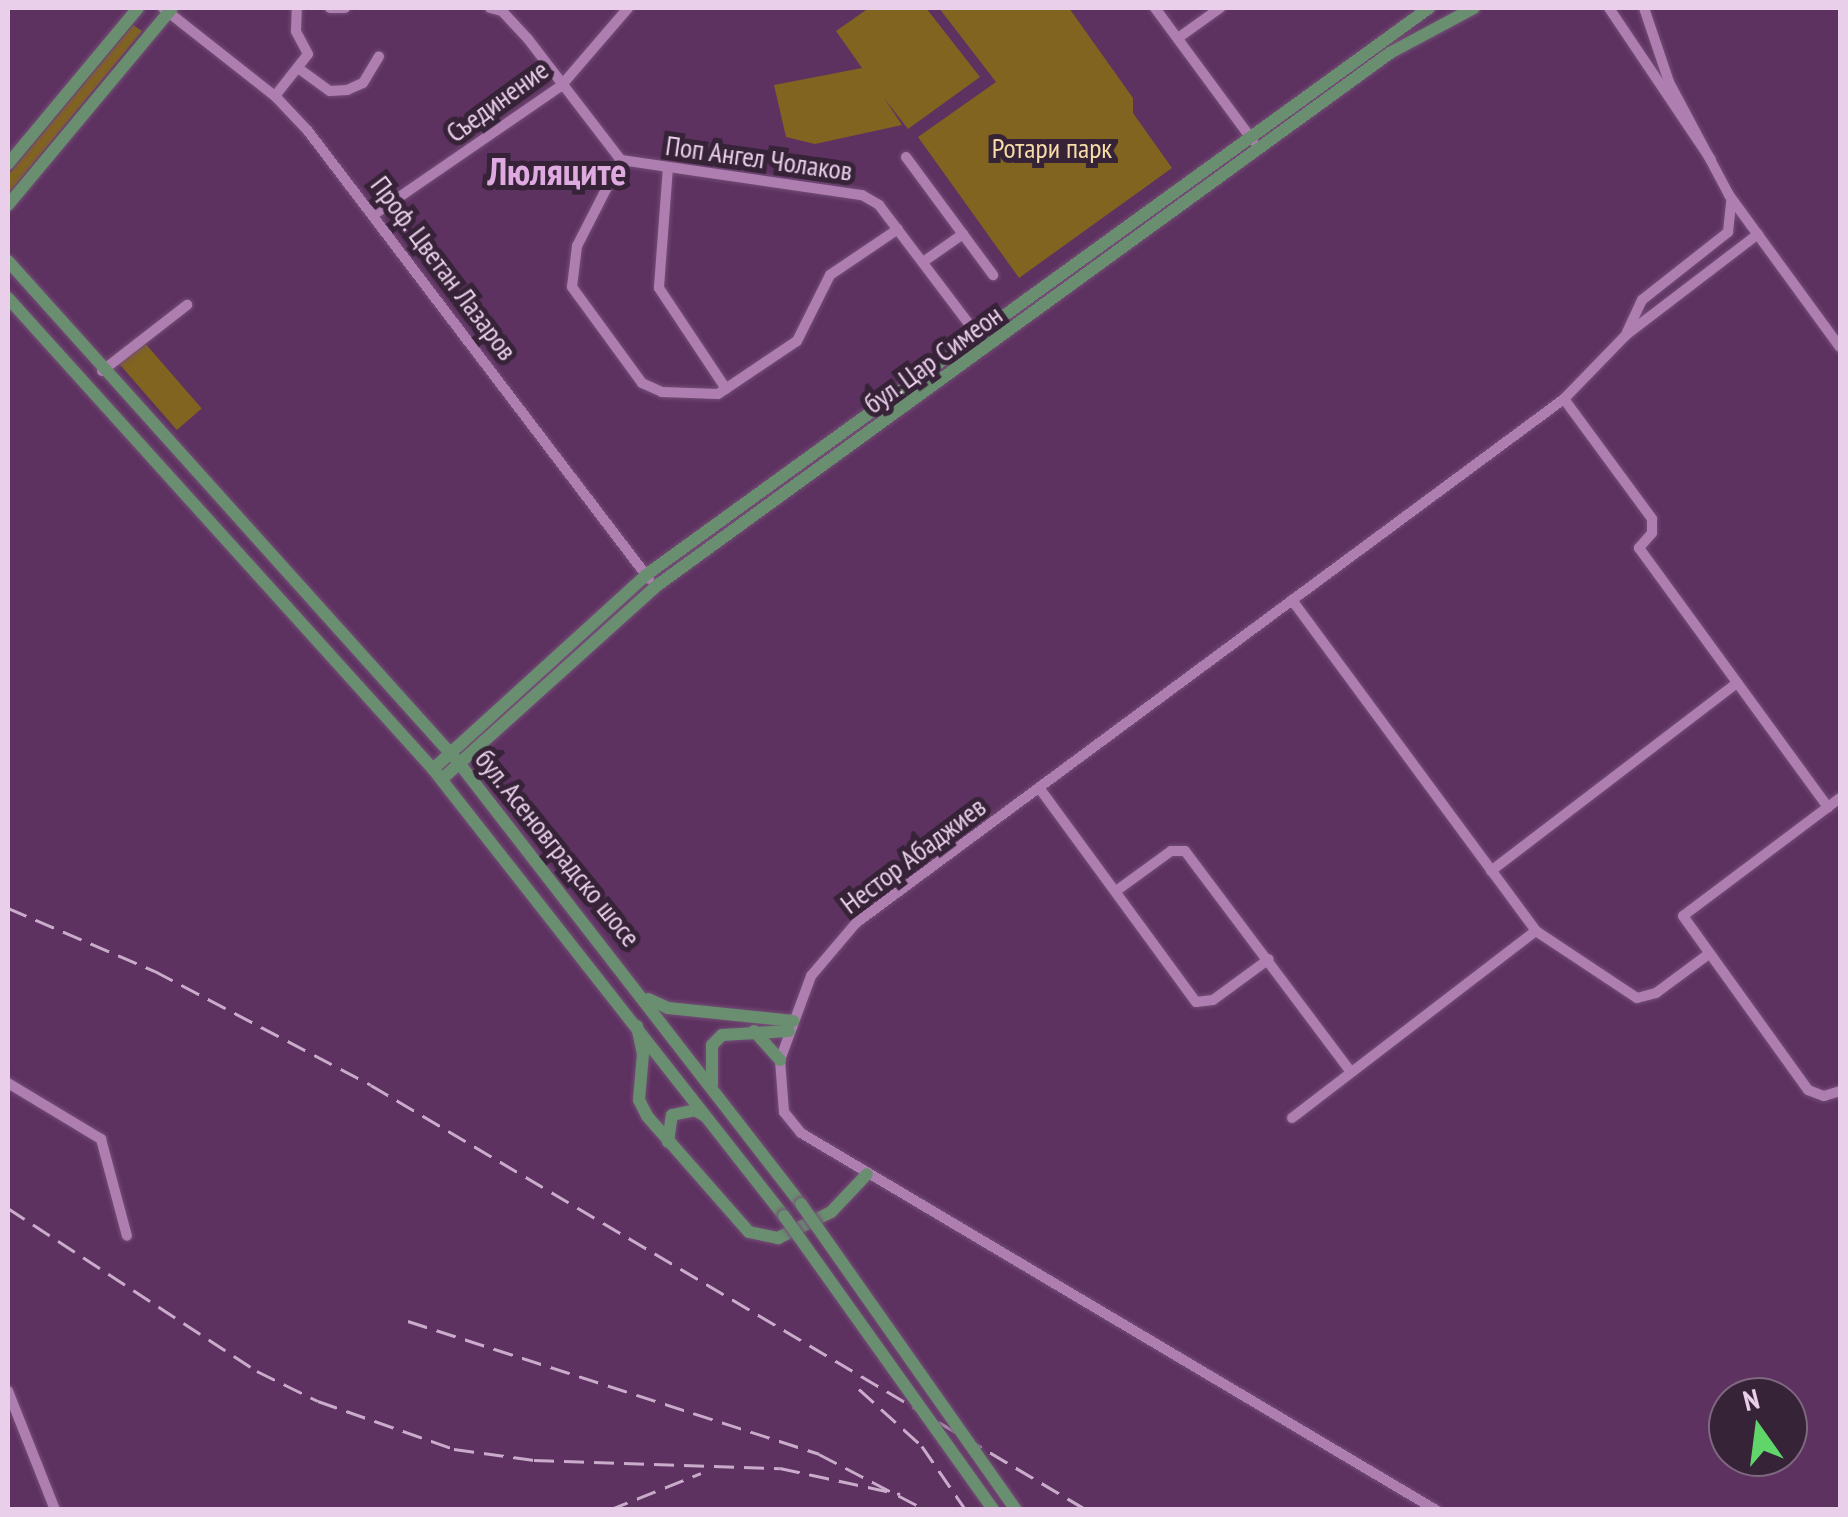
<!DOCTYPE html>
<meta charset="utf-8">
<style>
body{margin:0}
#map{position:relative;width:1848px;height:1517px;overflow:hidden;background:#5d3160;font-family:"PT Sans Narrow",sans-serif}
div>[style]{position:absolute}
.green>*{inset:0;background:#816420;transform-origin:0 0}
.roads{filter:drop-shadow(0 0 2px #734e76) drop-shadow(0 0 2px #734e76)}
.minor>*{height:10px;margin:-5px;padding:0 5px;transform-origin:5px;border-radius:5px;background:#af7eb1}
.major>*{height:12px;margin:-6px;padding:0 6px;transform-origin:6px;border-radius:6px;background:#6a8e70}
.rail>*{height:2.5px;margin-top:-1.25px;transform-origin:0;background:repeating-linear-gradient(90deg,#caabcb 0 20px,transparent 0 30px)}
.bridges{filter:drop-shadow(0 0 2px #734e76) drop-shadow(0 0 2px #734e76)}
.major-bridge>*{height:12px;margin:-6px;padding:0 6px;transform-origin:6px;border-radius:6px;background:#6a8e70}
span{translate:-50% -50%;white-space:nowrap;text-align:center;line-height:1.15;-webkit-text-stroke:10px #372338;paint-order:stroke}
.street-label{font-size:28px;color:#e9cfea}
.park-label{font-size:28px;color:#f6dca6}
.district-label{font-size:38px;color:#deaae0;font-weight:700}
.frame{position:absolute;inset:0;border:10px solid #e9cfea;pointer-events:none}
.north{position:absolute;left:1708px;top:1377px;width:100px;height:100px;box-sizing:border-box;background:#372338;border:2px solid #7e687f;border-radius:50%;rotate:346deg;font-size:28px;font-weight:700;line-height:40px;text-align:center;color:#e9cfea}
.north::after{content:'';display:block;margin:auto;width:35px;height:45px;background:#60d56a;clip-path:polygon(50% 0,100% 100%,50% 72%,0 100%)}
</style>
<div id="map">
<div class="green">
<i style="clip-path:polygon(869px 8px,926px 8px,980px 77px,908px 129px,884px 98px,902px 125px,815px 144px,786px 137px,774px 85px,862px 68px,836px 31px)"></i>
<i style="clip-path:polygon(939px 8px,1069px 8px,1133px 98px,1133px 113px,1172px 168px,1019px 278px,918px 137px,996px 82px)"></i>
<i style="clip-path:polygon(133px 25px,142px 31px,8px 194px,8px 175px)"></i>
<i style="left:144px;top:342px;width:88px;height:33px;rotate:49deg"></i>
</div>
<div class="roads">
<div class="minor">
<i style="left:163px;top:8px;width:142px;rotate:38.2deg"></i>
<i style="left:275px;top:96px;width:48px;rotate:46.7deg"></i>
<i style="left:308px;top:131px;width:563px;rotate:52.72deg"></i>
<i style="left:330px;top:8px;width:15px"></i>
<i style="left:490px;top:8px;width:12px;rotate:14deg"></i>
<i style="left:502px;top:11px;width:38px;rotate:47deg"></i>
<i style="left:528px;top:39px;width:153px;rotate:52.5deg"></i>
<i style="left:621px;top:160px;width:244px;rotate:8.3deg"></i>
<i style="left:862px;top:195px;width:20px;rotate:30deg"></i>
<i style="left:879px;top:205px;width:164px;rotate:52.9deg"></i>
<i style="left:1155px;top:8px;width:165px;rotate:53.6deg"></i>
<i style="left:1609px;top:8px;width:183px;rotate:56.1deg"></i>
<i style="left:1644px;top:8px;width:78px;rotate:71.3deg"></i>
<i style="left:1669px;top:82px;width:128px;rotate:62deg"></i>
<i style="left:1729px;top:195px;width:188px;rotate:53.9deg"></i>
<i style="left:1178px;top:38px;width:52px;rotate:-35.5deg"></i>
<i style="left:298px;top:68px;width:39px;rotate:36deg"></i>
<i style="left:330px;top:91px;width:17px;rotate:-3deg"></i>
<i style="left:347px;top:90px;width:17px;rotate:-24deg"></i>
<i style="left:363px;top:83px;width:31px;rotate:-59deg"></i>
<i style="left:275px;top:96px;width:53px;rotate:-51.8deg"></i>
<i style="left:308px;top:54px;width:26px;rotate:-118deg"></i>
<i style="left:296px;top:31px;width:23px;rotate:-88deg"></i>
<i style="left:906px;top:157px;width:147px;rotate:53.6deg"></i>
<i style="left:621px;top:160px;width:97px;rotate:117.1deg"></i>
<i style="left:577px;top:246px;width:41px;rotate:97deg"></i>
<i style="left:572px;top:287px;width:119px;rotate:53.9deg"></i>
<i style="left:642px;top:383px;width:22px;rotate:24deg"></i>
<i style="left:662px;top:392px;width:56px;rotate:2deg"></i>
<i style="left:718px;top:394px;width:95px;rotate:-33.9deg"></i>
<i style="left:797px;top:341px;width:74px;rotate:-63.4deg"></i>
<i style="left:830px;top:275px;width:82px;rotate:-34.1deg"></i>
<i style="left:668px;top:167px;width:121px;rotate:94.3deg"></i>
<i style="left:659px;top:288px;width:121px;rotate:56.4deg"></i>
<i style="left:376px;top:213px;width:224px;rotate:-34.5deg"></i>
<i style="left:561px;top:86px;width:103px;rotate:-49.3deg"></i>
<i style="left:923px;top:262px;width:49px;rotate:-35deg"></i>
<i style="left:1627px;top:332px;width:35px;rotate:-65deg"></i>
<i style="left:1642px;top:300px;width:110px;rotate:-38.3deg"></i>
<i style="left:1728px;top:232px;width:31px;rotate:-84deg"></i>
<i style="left:102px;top:371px;width:108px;rotate:-37.8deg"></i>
<i style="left:1564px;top:399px;width:149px;rotate:53.7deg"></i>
<i style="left:1652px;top:519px;width:14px;rotate:90deg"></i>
<i style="left:1652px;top:533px;width:20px;rotate:131deg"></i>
<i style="left:1639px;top:548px;width:321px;rotate:53.9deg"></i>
<i style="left:1292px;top:600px;width:411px;rotate:53.6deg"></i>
<i style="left:1536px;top:931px;width:121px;rotate:33.6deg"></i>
<i style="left:1637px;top:998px;width:20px;rotate:-15deg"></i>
<i style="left:1656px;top:993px;width:62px;rotate:-36.5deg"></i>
<i style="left:1040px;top:789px;width:264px;rotate:53.8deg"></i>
<i style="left:1196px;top:1002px;width:17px;rotate:-7deg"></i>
<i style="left:1213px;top:1000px;width:69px;rotate:-36.2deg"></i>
<i style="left:1840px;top:798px;width:196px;rotate:143.1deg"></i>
<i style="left:1683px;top:916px;width:214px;rotate:54.3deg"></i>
<i style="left:1808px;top:1090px;width:17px;rotate:21deg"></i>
<i style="left:1824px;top:1096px;width:17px;rotate:-17deg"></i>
<i style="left:1491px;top:871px;width:306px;rotate:-37.4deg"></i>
<i style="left:1116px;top:891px;width:68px;rotate:-36deg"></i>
<i style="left:1171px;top:851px;width:14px"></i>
<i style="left:1185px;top:851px;width:276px;rotate:53.1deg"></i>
<i style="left:8px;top:1083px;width:109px;rotate:31.1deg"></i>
<i style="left:101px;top:1139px;width:100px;rotate:75deg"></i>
<i style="left:1292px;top:1118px;width:307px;rotate:-37.5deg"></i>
<i style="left:8px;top:1391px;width:128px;rotate:68.4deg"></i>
<i style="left:1436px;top:1510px;width:738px;rotate:-149.3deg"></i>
<i style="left:801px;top:1133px;width:27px;rotate:-129deg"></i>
<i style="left:784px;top:1112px;width:52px;rotate:-94.4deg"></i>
<i style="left:780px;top:1060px;width:90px;rotate:-69.7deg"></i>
<i style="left:811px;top:976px;width:70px;rotate:-49.7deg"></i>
<i style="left:856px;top:923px;width:881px;rotate:-36.51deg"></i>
<i style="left:1564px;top:399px;width:89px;rotate:-45.9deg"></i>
<i style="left:1626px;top:335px;width:166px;rotate:-37.4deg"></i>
</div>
<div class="major">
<i style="left:8px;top:164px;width:203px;rotate:-50.2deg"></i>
<i style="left:8px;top:205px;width:256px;rotate:-50.2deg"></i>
<i style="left:8px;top:261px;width:675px;rotate:48.06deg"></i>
<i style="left:459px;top:763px;width:558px;rotate:52.21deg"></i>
<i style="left:8px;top:298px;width:634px;rotate:47.94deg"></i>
<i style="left:433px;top:769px;width:568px;rotate:51.86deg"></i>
<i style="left:433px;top:769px;width:288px;rotate:-42.3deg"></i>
<i style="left:646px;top:575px;width:967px;rotate:-35.91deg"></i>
<i style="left:442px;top:779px;width:287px;rotate:-42deg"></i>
<i style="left:655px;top:587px;width:909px;rotate:-36deg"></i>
<i style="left:1390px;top:53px;width:95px;rotate:-28.2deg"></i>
<i style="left:648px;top:999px;width:22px;rotate:24deg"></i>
<i style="left:668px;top:1008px;width:126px;rotate:5.9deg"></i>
<i style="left:637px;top:1026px;width:29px;rotate:78deg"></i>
<i style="left:643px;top:1054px;width:46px;rotate:95deg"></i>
<i style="left:639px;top:1100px;width:18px;rotate:63deg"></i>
<i style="left:647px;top:1116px;width:154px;rotate:48.7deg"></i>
<i style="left:749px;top:1232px;width:30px;rotate:12deg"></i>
<i style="left:778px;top:1238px;width:59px;rotate:-26.1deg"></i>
<i style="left:831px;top:1212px;width:52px;rotate:-46.5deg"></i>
<i style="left:754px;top:1031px;width:39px;rotate:48deg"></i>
<i style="left:712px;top:1084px;width:39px;rotate:-90deg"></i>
<i style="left:712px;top:1045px;width:14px;rotate:-45deg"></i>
<i style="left:722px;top:1035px;width:67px;rotate:-3.4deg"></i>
<i style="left:668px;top:1142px;width:27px;rotate:-82deg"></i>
<i style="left:672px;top:1115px;width:24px;rotate:-12deg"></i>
<i style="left:695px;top:1110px;width:12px;rotate:31deg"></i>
</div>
</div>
<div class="rail">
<i style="left:8px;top:908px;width:160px;rotate:23.2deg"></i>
<i style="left:155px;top:971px;width:244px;rotate:27.8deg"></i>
<i style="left:371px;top:1085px;width:833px;rotate:30.69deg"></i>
<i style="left:8px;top:1208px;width:298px;rotate:33.2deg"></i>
<i style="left:257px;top:1371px;width:68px;rotate:26.2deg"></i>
<i style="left:318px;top:1401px;width:144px;rotate:19.4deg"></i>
<i style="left:454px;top:1449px;width:81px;rotate:7.8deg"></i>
<i style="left:534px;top:1460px;width:246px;rotate:1.9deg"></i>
<i style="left:780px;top:1468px;width:123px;rotate:12.2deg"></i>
<i style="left:408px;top:1321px;width:432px;rotate:17.9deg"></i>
<i style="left:819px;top:1454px;width:121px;rotate:27.6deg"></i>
<i style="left:859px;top:1389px;width:85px;rotate:42.1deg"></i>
<i style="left:922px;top:1446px;width:78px;rotate:55.5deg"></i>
<i style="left:609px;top:1510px;width:99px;rotate:-21.9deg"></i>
</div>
<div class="bridges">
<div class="major-bridge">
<i style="left:801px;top:1204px;width:374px;rotate:54.9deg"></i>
<i style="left:784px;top:1216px;width:361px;rotate:54.5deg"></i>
</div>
</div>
<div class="street-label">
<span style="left:497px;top:101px;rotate:-36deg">Съединение</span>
<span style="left:759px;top:158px;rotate:8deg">Поп Ангел Чолаков</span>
<span style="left:444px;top:268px;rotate:53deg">Проф. Цветан Лазаров</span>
<span style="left:933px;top:359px;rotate:-36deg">бул. Цар Симеон</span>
<span style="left:558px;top:848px;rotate:51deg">бул. Асеновградско шосе</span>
<span style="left:913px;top:855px;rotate:-37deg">Нестор Абаджиев</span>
</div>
<div class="park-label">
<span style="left:1052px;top:148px">Ротари парк</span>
</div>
<div class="district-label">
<span style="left:557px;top:171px">Люляците</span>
</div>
<div class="frame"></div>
<div class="north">N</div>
</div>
